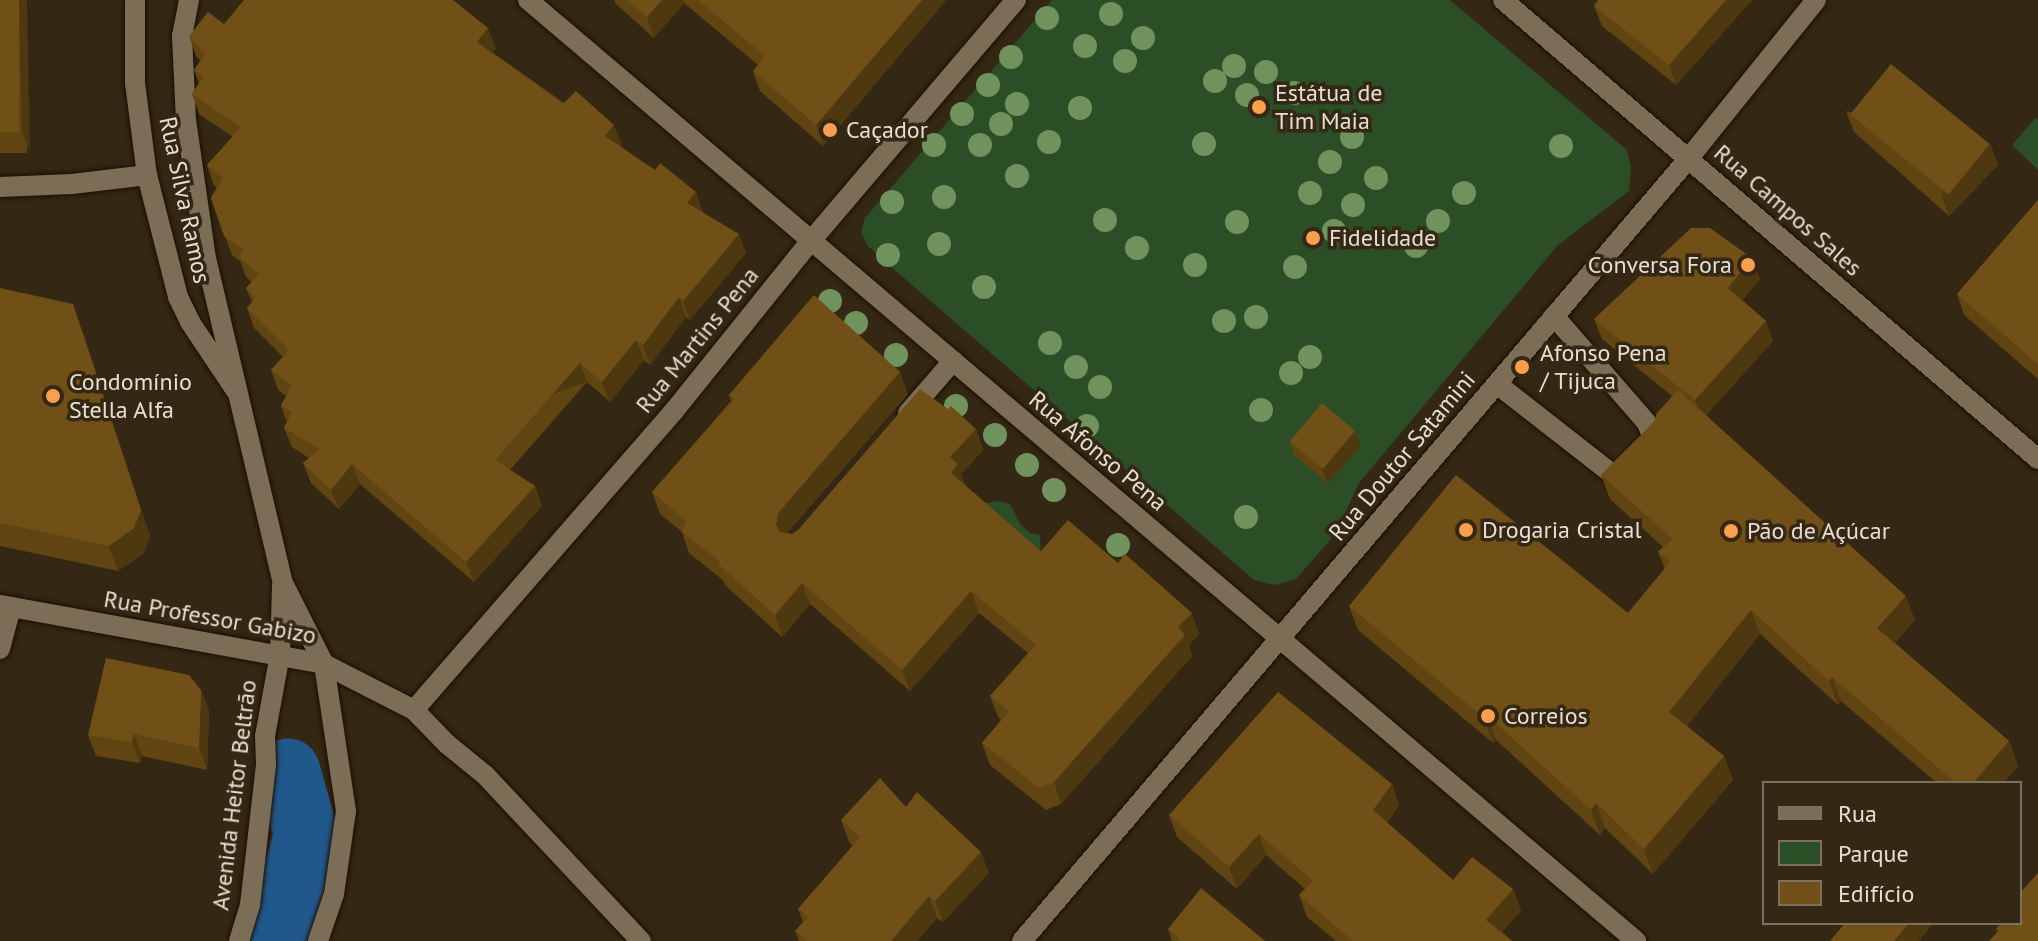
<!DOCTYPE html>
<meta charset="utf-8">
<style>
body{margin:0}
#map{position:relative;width:2038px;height:941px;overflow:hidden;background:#342713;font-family:"PT Sans",sans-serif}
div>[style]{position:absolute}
.green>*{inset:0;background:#2b4e27}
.river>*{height:64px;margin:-32px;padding:0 32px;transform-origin:32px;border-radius:32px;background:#21588c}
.roads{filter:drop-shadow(0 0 2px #1c1000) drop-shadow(0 0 2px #1c1000)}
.lane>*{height:20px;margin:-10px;padding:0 10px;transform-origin:10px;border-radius:10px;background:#7c6d57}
.street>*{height:20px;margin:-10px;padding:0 10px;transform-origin:10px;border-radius:10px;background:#7c6d57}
.secondary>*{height:20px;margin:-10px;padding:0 10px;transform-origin:10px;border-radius:10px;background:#7c6d57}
.trees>*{width:24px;height:24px;margin:-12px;border-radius:50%;background:#70925c}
.wall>*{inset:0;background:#604513;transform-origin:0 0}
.shaded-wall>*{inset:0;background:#4e380f;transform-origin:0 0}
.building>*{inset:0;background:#705016;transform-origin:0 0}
.dots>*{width:22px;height:22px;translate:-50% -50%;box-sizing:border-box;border:4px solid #342713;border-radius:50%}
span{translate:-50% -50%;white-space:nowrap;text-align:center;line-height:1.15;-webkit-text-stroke:7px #342713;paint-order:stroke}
.poi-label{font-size:24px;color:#e7dfd3}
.left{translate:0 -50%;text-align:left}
.right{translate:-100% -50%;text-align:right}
.street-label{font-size:24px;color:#e7dfd3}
.legend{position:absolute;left:1762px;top:781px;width:260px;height:144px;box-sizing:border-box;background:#342713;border:2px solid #7c7160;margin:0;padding:10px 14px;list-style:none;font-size:24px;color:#e7dfd3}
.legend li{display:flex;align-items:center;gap:16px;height:40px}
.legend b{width:40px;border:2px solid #7c7160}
</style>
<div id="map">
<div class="green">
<i style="clip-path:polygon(1052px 0,1450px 0,1627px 150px,1631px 169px,1629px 191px,1558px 245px,1359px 483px,1336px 533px,1296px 579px,1275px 585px,1254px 580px,897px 272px,868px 246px,861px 232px,865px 218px)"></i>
<i style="clip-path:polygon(2035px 118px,2038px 120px,2038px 170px,2012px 145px)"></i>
<i style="clip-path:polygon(997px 501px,1010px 504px,1020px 524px,1030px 533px,1040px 535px,1041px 557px,972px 506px)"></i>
</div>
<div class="river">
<i style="left:277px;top:941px;width:111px;rotate:-74.8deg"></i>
<i style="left:306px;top:834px;width:66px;rotate:-105.7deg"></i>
</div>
<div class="roads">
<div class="lane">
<i style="left:135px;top:0;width:83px;rotate:90deg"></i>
<i style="left:135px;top:83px;width:93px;rotate:82.6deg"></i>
<i style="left:147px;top:175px;width:126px;rotate:75.7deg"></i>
<i style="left:178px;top:297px;width:28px;rotate:64deg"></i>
<i style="left:190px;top:322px;width:83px;rotate:56.3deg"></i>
<i style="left:0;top:187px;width:72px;rotate:-2.4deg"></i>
<i style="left:72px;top:184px;width:76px;rotate:-6.8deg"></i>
<i style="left:1497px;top:384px;width:146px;rotate:38deg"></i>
<i style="left:1612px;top:474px;width:6px;rotate:18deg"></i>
<i style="left:1618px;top:476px;width:52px;rotate:-47.4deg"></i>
<i style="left:1653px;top:438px;width:16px;rotate:-112deg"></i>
<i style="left:1647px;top:423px;width:142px;rotate:-131deg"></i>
<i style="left:908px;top:413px;width:69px;rotate:-49.1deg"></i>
</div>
<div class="street">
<i style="left:0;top:649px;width:43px;rotate:-75.3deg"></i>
<i style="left:324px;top:664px;width:101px;rotate:27.1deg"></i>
<i style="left:414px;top:710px;width:47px;rotate:45.9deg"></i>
<i style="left:447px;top:744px;width:49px;rotate:39.2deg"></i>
<i style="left:485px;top:775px;width:228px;rotate:46.8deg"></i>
<i style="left:414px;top:710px;width:396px;rotate:-49deg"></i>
<i style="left:674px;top:411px;width:217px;rotate:-51.2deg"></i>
<i style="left:810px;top:242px;width:318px;rotate:-49.6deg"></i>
</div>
<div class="secondary">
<i style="left:189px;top:0;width:37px;rotate:101deg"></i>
<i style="left:182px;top:36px;width:84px;rotate:87.3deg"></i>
<i style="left:186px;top:120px;width:139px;rotate:81.8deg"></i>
<i style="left:206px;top:258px;width:334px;rotate:76.7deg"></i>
<i style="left:283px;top:583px;width:91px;rotate:63.2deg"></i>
<i style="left:324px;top:664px;width:149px;rotate:81.5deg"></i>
<i style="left:346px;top:811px;width:84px;rotate:98.2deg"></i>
<i style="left:334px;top:894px;width:50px;rotate:108.8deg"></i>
<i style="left:528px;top:0;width:1454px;rotate:40.34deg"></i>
<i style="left:1503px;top:0;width:705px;rotate:40.63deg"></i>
<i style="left:0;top:605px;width:329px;rotate:10.3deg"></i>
<i style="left:239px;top:941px;width:38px;rotate:-73deg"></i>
<i style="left:250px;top:905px;width:142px;rotate:-83.5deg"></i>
<i style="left:266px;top:764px;width:28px;rotate:-92deg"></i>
<i style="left:265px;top:736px;width:83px;rotate:-79.6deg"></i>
<i style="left:280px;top:654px;width:69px;rotate:-88.3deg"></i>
<i style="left:1022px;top:941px;width:1029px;rotate:-49.57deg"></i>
<i style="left:1689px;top:158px;width:203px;rotate:-51.2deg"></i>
</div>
</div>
<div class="trees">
<i style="left:1111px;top:14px"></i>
<i style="left:1047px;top:18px"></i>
<i style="left:1143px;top:38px"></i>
<i style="left:1085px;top:46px"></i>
<i style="left:1011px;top:57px"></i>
<i style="left:1125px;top:61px"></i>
<i style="left:1234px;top:66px"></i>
<i style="left:1266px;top:72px"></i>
<i style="left:1215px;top:81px"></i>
<i style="left:988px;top:85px"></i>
<i style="left:1294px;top:93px"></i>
<i style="left:1247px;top:95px"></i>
<i style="left:1017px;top:104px"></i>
<i style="left:1080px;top:108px"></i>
<i style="left:962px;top:114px"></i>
<i style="left:1001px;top:124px"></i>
<i style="left:1352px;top:137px"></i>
<i style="left:1049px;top:142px"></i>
<i style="left:1204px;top:144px"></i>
<i style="left:934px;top:145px"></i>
<i style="left:980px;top:145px"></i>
<i style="left:1561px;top:146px"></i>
<i style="left:1330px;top:162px"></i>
<i style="left:1017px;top:176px"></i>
<i style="left:1376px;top:178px"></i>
<i style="left:1310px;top:193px"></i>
<i style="left:1464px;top:193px"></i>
<i style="left:944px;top:197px"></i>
<i style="left:892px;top:202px"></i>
<i style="left:1353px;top:205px"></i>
<i style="left:1105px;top:220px"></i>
<i style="left:1438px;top:221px"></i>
<i style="left:1237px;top:222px"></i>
<i style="left:1334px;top:231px"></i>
<i style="left:939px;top:244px"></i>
<i style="left:1416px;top:246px"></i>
<i style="left:1137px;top:248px"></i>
<i style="left:888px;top:255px"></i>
<i style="left:1195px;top:265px"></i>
<i style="left:1295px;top:267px"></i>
<i style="left:984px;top:287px"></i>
<i style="left:830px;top:301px"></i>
<i style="left:1256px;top:317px"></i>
<i style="left:1224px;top:321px"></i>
<i style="left:856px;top:323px"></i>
<i style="left:1050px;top:343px"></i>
<i style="left:896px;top:355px"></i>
<i style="left:1310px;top:357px"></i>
<i style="left:1076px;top:367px"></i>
<i style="left:1291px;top:373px"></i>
<i style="left:1100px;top:387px"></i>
<i style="left:956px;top:406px"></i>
<i style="left:1261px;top:410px"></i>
<i style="left:1087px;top:426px"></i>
<i style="left:995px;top:435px"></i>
<i style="left:1027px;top:465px"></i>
<i style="left:1054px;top:490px"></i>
<i style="left:1246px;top:517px"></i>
<i style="left:1118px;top:545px"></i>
</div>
<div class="wall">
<i style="left:0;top:0;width:27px;height:153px"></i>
<i style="clip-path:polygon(614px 0,946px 0,823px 146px,760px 91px,753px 71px,758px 65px,684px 3px,654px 38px,616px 4px)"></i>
<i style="clip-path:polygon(1598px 0,1752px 0,1676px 85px,1602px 26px,1594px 6px)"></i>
<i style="clip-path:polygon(224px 24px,496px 48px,492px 52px,622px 144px,620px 146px,703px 212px,746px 253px,690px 320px,686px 317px,650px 365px,644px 360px,610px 402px,587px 382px,510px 470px,535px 486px,542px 506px,474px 582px,360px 484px,339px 509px,311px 483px,303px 463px,309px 458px,292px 447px,284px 428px,287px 422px,281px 406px,286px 396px,278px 390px,271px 370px,283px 357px,254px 328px,247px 308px,252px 302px,246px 288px,252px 282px,246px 277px,241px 262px,232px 255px,211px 198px,217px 188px,214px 185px,207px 165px,233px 137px,199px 114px,192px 94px,199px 83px,194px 70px,201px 61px,196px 56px,189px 36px)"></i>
<i style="clip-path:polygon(1846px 111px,1990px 144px,1998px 165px,1949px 216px,1854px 132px)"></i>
<i style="clip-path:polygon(2038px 200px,2038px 379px,1964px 315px,1957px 294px)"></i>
<i style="clip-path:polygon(1760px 279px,1742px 300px,1766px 321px,1773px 341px,1706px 415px,1915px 620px,1895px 643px,2009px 741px,2018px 766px,2003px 783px,1937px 783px,1841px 701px,1838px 705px,1760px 634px,1687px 726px,1724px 756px,1733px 780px,1653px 874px,1605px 828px,1600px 835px,1496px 740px,1493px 743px,1358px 630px,1349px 606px,1628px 613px,1665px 569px,1658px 552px,1663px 547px,1610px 499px,1601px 475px,1654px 422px,1672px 396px,1602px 339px,1594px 319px)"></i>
<i style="clip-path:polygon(0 288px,82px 330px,150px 536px,143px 554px,118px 571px,0 546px)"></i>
<i style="clip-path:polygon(908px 394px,787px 533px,792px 534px,976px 429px,983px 450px,961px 474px,966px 486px,1041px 551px,1199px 634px,1189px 645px,1192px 656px,1061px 804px,1046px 810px,990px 765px,982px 743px,1001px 720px,998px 717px,990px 696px,1028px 653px,979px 613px,910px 691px,810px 604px,782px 637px,725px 585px,723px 580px,689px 553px,682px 532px,660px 514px,652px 492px,731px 401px,729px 395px)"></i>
<i style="clip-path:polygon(1289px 441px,1361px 446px,1328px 484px,1295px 456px)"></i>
<i style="clip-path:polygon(201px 690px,209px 711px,207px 770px,142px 756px,140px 763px,96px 756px,88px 735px)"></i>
<i style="clip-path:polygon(1392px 784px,1399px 805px,1387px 823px,1453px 880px,1513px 889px,1521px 911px,1502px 932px,1512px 941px,1336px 941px,1307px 917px,1299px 895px,1305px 889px,1266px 855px,1237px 889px,1177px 837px,1169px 815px)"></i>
<i style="clip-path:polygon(906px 807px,989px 873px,943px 922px,937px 918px,917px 941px,799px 941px,795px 931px,803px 922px,798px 909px,853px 846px,849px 842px,841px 820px)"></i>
<i style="clip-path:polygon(1168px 929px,1265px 941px,1172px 941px)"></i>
</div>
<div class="shaded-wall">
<i style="clip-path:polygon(19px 0,27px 0,30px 153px,22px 132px)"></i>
<i style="clip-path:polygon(662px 0,683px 0,684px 3px,654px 38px,647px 17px)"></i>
<i style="clip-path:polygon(922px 0,946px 0,823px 146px,816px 125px)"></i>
<i style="clip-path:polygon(1726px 0,1752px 0,1676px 85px,1669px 65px)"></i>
<i style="clip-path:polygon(488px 28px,496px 48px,484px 61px,477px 42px)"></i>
<i style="clip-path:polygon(614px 125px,622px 144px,612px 156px,605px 136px)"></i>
<i style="clip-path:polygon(1990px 144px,1998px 165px,1949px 216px,1941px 194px)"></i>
<i style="clip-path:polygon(696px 192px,703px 212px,687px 203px)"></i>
<i style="clip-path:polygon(739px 234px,746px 253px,690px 320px,683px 301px)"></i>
<i style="clip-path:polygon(1752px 258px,1760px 279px,1736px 308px,1728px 288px)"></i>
<i style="clip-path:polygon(679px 297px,686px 317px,650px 365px,643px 345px)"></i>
<i style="clip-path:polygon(73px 304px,150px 536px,143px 554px,118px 571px,109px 546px)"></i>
<i style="clip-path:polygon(1766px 321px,1773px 341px,1702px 420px,1695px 400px)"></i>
<i style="clip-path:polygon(636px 340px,644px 360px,610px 402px,602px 382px)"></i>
<i style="left:580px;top:363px;width:20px;height:129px;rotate:70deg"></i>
<i style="clip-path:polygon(900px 372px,908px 394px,786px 534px,784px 547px,776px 525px,778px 513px)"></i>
<i style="clip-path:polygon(976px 429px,983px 450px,961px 474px,966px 486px,951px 473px,950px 457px)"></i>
<i style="clip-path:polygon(1355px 431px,1361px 446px,1328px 484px,1322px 469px)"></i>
<i style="clip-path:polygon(352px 464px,360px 484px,339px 509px,331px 490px)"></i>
<i style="clip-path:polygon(535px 486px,542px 506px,474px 582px,466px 562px)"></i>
<i style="clip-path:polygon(802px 583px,810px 604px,782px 637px,775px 615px)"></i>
<i style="clip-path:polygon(971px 591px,979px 613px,910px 691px,902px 670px)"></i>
<i style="clip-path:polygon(1906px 596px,1915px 620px,1886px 652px,1877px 628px)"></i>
<i style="clip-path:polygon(1751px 610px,1760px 634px,1678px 737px,1669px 712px)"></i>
<i style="clip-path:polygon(1192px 613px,1199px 634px,1189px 645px,1192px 656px,1061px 804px,1054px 782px,1178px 627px)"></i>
<i style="clip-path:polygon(1832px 677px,1841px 701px,1838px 705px,1829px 681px)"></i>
<i style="clip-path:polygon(201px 690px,209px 711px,207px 770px,199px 748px)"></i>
<i style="left:1487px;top:715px;width:27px;height:4px;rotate:70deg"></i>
<i style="clip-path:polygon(134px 734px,142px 756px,140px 763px,132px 742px)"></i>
<i style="clip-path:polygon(2009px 741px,2018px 766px,2003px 783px,1973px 783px)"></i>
<i style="clip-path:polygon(1724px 756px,1733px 780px,1653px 874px,1644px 849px)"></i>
<i style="clip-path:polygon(1392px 784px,1399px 805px,1380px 832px,1373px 810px)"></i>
<i style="clip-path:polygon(1596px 803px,1605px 828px,1600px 835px,1591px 810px)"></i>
<i style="clip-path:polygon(1259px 834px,1266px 855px,1237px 889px,1229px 867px)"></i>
<i style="clip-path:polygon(981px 852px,989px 873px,943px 922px,935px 901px)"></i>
<i style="clip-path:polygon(1513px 889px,1521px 911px,1494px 941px,1486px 920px)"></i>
<i style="clip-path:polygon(929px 896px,937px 918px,917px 941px,891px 941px)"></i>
<i style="clip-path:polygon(1909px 923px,1934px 923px,1919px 941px,1894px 941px)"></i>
</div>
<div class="building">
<i style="left:0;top:0;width:19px;height:132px"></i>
<i style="clip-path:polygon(244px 0,453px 0,488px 28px,477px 42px,563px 104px,576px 91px,614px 125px,605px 136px,655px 170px,660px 163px,696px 192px,687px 203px,739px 234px,683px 301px,679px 297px,643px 345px,636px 340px,602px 382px,580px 363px,495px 460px,535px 486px,466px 562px,352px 464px,331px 490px,303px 463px,320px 449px,284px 428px,292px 412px,281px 406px,292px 385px,271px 370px,289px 350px,247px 308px,255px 298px,246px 288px,259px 274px,239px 257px,244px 250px,224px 236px,211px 198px,223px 178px,207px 165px,241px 127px,192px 94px,203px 77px,194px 70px,205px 54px,189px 36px,208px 12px,224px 24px)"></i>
<i style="clip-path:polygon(627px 0,662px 0,647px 17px)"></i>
<i style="clip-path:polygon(698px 0,922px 0,816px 125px,753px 71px,765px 56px)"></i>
<i style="clip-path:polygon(1598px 0,1726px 0,1669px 65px,1594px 6px)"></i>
<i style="left:1891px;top:64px;width:127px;height:65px;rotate:39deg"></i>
<i style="clip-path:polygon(2038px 200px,2038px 364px,1957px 294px)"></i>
<i style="clip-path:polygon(1691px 228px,1710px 228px,1752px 258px,1728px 288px,1766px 321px,1695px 400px,1594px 319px)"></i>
<i style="clip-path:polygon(0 288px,73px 304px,141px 510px,134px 528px,109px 546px,0 523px)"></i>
<i style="clip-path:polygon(814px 295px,900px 372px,778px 513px,776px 525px,780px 532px,792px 534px,798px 530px,920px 389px,948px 409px,951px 406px,976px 429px,950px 457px,958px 464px,951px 473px,1041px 551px,1068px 520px,1118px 563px,1125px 554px,1192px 613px,1178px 627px,1185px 635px,1054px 782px,1039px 788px,982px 743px,1009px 711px,990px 696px,1036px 645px,971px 591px,902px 670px,802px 583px,775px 615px,718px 564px,720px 561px,682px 532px,686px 521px,652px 492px,734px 399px,729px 395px)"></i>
<i style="clip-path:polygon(1678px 390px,1906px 596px,1877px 628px,2009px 741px,1973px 783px,1956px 783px,1832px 677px,1829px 681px,1751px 610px,1669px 712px,1724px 756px,1644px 849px,1596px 803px,1591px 810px,1487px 715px,1484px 718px,1349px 606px,1456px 475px,1628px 613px,1670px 562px,1658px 552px,1673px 539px,1601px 475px,1654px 422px,1657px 413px)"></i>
<i style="left:1322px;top:403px;width:43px;height:50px;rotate:40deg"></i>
<i style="clip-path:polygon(106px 658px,189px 675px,201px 690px,199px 748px,134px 734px,132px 742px,88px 735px)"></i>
<i style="clip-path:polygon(1278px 692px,1392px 784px,1373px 810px,1453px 880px,1472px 857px,1513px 889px,1486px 920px,1512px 941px,1353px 941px,1299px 895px,1313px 881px,1259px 834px,1229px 867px,1169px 815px)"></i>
<i style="clip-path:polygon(880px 778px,906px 807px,917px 792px,981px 852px,935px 901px,929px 896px,891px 941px,807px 941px,795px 931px,808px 917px,798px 909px,860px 837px,841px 820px)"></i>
<i style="clip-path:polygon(2038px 873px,2038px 941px,1989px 941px,1998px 931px,1996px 929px,2001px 923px,2020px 923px,2020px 893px)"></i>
<i style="clip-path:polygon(1201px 888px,1265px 941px,1181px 941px,1168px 929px)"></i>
<i style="clip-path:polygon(1845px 923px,1909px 923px,1894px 941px,1830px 941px)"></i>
</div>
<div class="dots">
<i style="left:1259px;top:107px;background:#fa9f4e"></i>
<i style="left:830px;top:130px;background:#fa9f4e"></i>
<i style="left:1313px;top:238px;background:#fa9f4e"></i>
<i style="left:1748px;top:265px;background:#fa9f4e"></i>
<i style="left:1522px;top:367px;background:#fa9f4e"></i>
<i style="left:53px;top:396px;background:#fa9f4e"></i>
<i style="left:1466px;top:530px;background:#fa9f4e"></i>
<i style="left:1731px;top:531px;background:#fa9f4e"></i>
<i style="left:1488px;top:716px;background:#fa9f4e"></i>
</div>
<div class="poi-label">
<span class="left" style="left:1275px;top:107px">Estátua de<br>Tim Maia</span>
<span class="left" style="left:846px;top:130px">Caçador</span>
<span class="left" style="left:1329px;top:238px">Fidelidade</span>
<span class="right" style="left:1732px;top:265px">Conversa Fora</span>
<span class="left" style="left:1540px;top:367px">Afonso Pena<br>/ Tijuca</span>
<span class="left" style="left:69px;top:396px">Condomínio<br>Stella Alfa</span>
<span class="left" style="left:1482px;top:530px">Drogaria Cristal</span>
<span class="left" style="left:1747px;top:531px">Pão de Açúcar</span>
<span class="left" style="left:1504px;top:716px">Correios</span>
</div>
<div class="street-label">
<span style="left:185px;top:200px;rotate:78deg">Rua Silva Ramos</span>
<span style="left:1788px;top:210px;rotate:41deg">Rua Campos Sales</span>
<span style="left:697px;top:340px;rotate:-51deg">Rua Martins Pena</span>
<span style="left:1098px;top:451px;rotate:40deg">Rua Afonso Pena</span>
<span style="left:1402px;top:456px;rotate:-50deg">Rua Doutor Satamini</span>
<span style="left:210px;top:617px;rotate:10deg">Rua Professor Gabizo</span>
<span style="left:234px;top:795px;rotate:-83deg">Avenida Heitor Beltrão</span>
</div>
<ul class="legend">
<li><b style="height:10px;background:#7c6d57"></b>Rua</li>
<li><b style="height:22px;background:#2b4e27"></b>Parque</li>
<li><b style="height:22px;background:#705016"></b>Edifício</li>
</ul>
</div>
